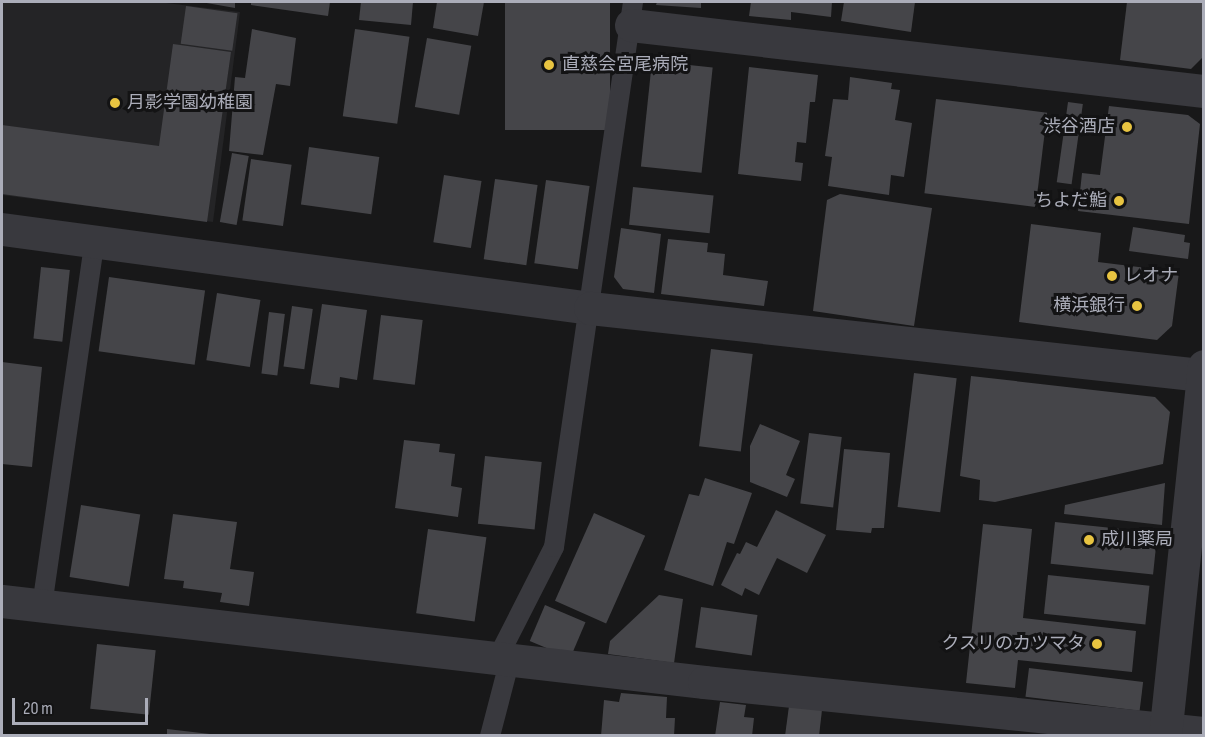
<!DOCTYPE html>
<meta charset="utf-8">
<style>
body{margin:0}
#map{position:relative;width:1205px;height:737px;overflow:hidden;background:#181819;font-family:"Sofia Sans Condensed","Noto Sans JP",sans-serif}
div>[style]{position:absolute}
.built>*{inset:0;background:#242426}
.building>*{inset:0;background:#454549;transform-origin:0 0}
.lane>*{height:20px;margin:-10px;padding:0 10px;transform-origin:10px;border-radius:10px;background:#39393e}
.street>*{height:33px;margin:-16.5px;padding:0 16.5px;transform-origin:16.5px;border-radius:16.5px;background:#39393e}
.dots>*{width:16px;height:16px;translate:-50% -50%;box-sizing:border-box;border:3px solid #131314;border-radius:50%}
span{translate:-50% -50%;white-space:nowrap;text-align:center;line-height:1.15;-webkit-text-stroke:6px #131314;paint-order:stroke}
.poi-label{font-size:18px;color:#abadb9}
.left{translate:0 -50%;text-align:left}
.right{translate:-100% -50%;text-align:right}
.frame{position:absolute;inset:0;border:3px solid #abadb9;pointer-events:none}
.scale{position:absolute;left:12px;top:698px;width:136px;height:27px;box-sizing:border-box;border:3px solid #abadb9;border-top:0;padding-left:8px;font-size:18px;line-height:21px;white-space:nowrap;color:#abadb9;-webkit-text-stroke:4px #131314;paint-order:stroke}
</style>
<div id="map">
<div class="built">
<i style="clip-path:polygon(2px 2px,158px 2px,240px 12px,213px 222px,2px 195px)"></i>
</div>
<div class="building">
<i style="clip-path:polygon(201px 2px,235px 2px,235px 8px)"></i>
<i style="clip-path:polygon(251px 2px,330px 2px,328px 16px,251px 5px)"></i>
<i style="clip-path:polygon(361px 2px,413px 2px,411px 25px,359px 20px)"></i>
<i style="clip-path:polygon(437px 2px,484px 2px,478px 36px,433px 28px)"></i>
<i style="left:505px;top:2px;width:105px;height:128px"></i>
<i style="clip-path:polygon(657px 2px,701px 2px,701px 8px,656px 5px)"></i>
<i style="clip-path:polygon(751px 2px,832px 2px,831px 17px,791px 12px,791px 20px,749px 16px)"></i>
<i style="clip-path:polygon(844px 2px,915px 2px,911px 32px,841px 21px)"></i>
<i style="clip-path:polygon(1127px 2px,1204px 2px,1204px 56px,1191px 69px,1120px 60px)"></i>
<i style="left:186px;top:6px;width:52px;height:38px;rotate:8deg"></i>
<i style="clip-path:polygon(252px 29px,296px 38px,290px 86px,276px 84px,263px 155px,229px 151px,235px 77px,245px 78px)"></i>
<i style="left:355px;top:29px;width:55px;height:88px;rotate:8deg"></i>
<i style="left:427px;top:38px;width:45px;height:70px;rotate:10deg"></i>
<i style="clip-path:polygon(173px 44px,231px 52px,207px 222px,2px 194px,2px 125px,159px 146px)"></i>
<i style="left:652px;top:61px;width:61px;height:106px;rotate:6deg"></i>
<i style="clip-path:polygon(749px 67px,818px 75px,815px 102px,810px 102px,806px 143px,797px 142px,795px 162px,803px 163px,801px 181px,738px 174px)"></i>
<i style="clip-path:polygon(850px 77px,892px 83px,891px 89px,900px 90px,895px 120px,912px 123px,904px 177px,891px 175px,889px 195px,828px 186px,832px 157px,825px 156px,833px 99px,848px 100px)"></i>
<i style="left:936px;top:99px;width:112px;height:95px;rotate:7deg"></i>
<i style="left:1068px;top:102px;width:15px;height:81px;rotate:8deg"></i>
<i style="clip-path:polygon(1109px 106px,1188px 115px,1200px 124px,1189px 224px,1078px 211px,1082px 173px,1100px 175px)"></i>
<i style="left:309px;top:147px;width:71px;height:58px;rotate:8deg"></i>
<i style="left:232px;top:153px;width:17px;height:70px;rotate:10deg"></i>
<i style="left:251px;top:159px;width:41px;height:62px;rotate:8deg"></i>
<i style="left:444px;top:175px;width:38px;height:68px;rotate:9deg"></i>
<i style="left:495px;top:179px;width:43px;height:81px;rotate:8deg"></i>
<i style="left:546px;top:180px;width:44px;height:84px;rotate:8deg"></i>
<i style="left:633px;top:187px;width:81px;height:38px;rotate:6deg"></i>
<i style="clip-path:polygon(840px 194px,932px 208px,914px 326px,813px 311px,827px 200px)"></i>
<i style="clip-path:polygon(1031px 224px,1101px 233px,1098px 262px,1179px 272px,1172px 326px,1157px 340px,1019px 322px)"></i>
<i style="clip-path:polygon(1133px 227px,1185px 235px,1184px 242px,1190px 243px,1188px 259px,1129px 251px)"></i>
<i style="clip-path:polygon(621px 228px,661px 234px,654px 293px,623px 289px,614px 277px)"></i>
<i style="clip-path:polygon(668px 239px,708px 243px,707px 252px,725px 254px,723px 275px,768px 281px,764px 306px,661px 294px)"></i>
<i style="left:41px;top:267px;width:29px;height:72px;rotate:6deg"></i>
<i style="left:109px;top:277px;width:97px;height:75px;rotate:8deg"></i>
<i style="left:217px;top:293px;width:44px;height:68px;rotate:9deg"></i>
<i style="clip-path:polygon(322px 304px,367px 310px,357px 380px,340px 377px,339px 388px,310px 384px)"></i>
<i style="left:292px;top:306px;width:21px;height:61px;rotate:8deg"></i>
<i style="left:269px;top:312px;width:16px;height:62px;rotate:7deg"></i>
<i style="left:381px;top:315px;width:42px;height:65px;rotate:7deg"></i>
<i style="left:711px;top:349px;width:42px;height:98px;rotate:7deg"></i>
<i style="clip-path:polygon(2px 362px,42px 367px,32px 467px,2px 464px)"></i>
<i style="left:914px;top:373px;width:43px;height:135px;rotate:7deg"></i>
<i style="clip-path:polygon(971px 376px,1155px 397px,1170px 412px,1163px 464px,995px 502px,979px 500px,980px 480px,960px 476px)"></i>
<i style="clip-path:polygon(760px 424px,800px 441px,786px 475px,795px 479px,787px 497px,750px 482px,750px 446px)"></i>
<i style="left:809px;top:433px;width:33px;height:71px;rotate:7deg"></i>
<i style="clip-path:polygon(404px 440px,440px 444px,439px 452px,455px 454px,451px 486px,462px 488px,458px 517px,395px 508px)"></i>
<i style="clip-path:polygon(844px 449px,890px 453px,884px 528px,872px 528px,871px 533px,836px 530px)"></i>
<i style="left:485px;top:456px;width:57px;height:68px;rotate:6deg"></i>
<i style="clip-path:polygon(705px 478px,752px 493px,734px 544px,727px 542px,713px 586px,664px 570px,689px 494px,699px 496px)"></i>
<i style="clip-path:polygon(1165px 483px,1162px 525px,1064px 514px,1065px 505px)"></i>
<i style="left:81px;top:505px;width:60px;height:73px;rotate:9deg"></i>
<i style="clip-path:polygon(776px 510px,826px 535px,807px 573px,777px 558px,759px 595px,745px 588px,742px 596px,721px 585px,737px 553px,740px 554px,746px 542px,757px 547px)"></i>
<i style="left:594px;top:513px;width:56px;height:96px;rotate:24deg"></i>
<i style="clip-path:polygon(173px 514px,237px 522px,230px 569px,254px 572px,249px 606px,220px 602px,222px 593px,183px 588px,184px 581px,164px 579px)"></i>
<i style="left:1055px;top:522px;width:103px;height:42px;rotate:6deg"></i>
<i style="clip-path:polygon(983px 524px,1032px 529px,1023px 618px,1136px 631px,1132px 672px,1018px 660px,1015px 688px,966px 683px)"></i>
<i style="left:428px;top:529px;width:59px;height:85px;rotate:8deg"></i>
<i style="left:1048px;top:575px;width:102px;height:39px;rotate:6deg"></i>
<i style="clip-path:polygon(659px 595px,683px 599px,674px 663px,608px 654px,610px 641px)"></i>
<i style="left:545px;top:605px;width:44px;height:39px;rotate:23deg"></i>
<i style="left:701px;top:607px;width:57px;height:41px;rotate:8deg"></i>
<i style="left:97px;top:644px;width:59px;height:65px;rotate:6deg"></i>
<i style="left:1029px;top:668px;width:115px;height:29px;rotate:7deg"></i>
<i style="clip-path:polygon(621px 693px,667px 697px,666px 718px,675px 718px,674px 736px,601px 736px,604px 700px,619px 702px)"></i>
<i style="clip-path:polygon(720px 702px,746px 705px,744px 717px,754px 718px,752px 736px,715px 736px)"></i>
<i style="clip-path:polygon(789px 706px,822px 710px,819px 736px,785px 736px)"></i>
<i style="clip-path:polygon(167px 729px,210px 734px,210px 736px,167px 736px)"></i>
</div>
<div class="lane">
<i style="left:42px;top:606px;width:367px;rotate:-81.8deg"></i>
<i style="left:498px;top:657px;width:123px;rotate:-63deg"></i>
<i style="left:554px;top:547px;width:551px;rotate:-81.75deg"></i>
<i style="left:490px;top:736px;width:80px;rotate:-75.4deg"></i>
</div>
<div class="street">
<i style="left:631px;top:25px;width:577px;rotate:6.57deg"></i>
<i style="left:2px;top:229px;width:593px;rotate:7.65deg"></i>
<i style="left:590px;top:308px;width:616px;rotate:6.25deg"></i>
<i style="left:2px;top:601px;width:707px;rotate:6.58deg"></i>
<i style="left:704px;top:682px;width:503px;rotate:5.82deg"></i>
<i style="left:1165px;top:736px;width:372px;rotate:-84deg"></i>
</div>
<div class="dots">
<i style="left:549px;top:65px;background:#e8c441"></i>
<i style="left:115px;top:103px;background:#e8c441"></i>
<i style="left:1127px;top:127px;background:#e8c441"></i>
<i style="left:1119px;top:201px;background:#e8c441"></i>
<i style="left:1112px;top:276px;background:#e8c441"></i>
<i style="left:1137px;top:306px;background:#e8c441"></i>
<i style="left:1089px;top:540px;background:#e8c441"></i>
<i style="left:1097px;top:644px;background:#e8c441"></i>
</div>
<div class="poi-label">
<span class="left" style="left:562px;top:65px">直慈会宮尾病院</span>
<span class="left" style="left:127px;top:103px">月影学園幼稚園</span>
<span class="right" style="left:1115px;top:127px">渋谷酒店</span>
<span class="right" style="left:1107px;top:201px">ちよだ鮨</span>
<span class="left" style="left:1124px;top:276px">レオナ</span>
<span class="right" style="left:1125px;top:306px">横浜銀行</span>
<span class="left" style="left:1101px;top:540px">成川薬局</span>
<span class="right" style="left:1085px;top:644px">クスリのカツマタ</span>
</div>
<div class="frame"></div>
<div class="scale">20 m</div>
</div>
